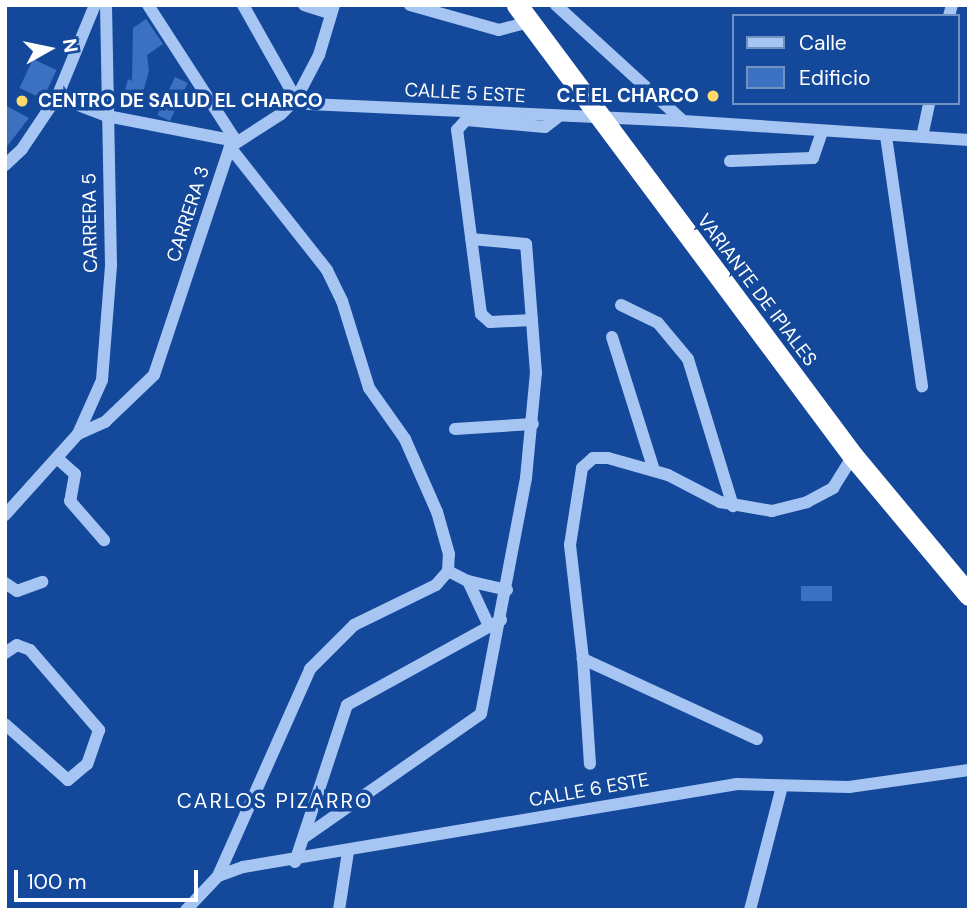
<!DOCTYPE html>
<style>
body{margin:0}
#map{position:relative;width:974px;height:915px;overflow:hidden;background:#13489a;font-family:"DM Sans",sans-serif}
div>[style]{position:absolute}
.building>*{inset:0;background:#3c71c1;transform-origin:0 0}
.minor>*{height:12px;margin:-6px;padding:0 6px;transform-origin:6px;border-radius:6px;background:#a6c5f3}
.highway>*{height:21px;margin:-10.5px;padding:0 10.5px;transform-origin:10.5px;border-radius:10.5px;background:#fff}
.dots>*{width:19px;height:19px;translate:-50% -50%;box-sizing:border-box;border:4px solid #13489a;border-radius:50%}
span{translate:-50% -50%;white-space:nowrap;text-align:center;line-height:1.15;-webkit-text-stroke:7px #13489a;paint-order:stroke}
.street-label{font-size:19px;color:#fff}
.poi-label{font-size:19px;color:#fff;font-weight:700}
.right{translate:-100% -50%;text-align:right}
.left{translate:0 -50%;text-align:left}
.neighbourhood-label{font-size:21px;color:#fff;letter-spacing:2px}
.frame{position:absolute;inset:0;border:7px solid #fff;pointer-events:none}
.legend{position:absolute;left:732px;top:14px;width:228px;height:91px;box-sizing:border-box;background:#13489a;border:2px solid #7191c2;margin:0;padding:9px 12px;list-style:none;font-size:21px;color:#fff}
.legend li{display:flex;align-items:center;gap:14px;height:35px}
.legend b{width:35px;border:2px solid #7191c2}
.north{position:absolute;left:14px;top:14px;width:70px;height:70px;-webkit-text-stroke:5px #13489a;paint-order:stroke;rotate:81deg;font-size:19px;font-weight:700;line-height:28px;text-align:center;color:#fff}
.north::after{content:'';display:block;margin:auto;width:24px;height:32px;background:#fff;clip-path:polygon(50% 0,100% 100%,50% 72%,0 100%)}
.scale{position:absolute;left:14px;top:870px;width:184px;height:32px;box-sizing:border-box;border:4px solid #fff;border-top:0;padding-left:9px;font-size:21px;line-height:24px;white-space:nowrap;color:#fff;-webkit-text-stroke:5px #13489a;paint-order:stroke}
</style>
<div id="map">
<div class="building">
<i style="clip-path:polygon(146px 19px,163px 44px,147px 55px,149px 71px,141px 99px,124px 94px,128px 79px,132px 81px,133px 28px)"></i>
<i style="left:33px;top:59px;width:26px;height:32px;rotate:25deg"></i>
<i style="left:175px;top:77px;width:14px;height:42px;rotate:25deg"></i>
<i style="clip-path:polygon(5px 105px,29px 118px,5px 149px)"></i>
<i style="left:801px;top:586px;width:31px;height:15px"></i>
</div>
<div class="minor">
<i style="left:148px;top:5px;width:162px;rotate:57.1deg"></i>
<i style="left:243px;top:5px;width:108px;rotate:60.6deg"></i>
<i style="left:296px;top:99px;width:14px;rotate:21deg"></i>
<i style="left:309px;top:104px;width:374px;rotate:2.6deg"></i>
<i style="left:683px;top:121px;width:287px;rotate:3.8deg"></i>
<i style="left:304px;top:5px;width:28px;rotate:18deg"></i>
<i style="left:410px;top:5px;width:92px;rotate:15.7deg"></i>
<i style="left:499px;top:30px;width:31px;rotate:-15deg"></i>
<i style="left:556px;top:5px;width:172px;rotate:42.4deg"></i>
<i style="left:949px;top:16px;width:11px;rotate:-75deg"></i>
<i style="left:57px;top:97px;width:53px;rotate:20.8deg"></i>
<i style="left:107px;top:116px;width:131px;rotate:11deg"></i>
<i style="left:886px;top:136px;width:253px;rotate:81.8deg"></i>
<i style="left:922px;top:137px;width:35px;rotate:-78deg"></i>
<i style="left:730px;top:161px;width:83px;rotate:-2.1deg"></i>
<i style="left:813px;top:158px;width:28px;rotate:-71deg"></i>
<i style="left:5px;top:165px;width:23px;rotate:-43deg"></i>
<i style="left:22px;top:149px;width:63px;rotate:-56.1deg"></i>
<i style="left:57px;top:97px;width:100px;rotate:-67.6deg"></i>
<i style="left:621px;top:305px;width:41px;rotate:25.9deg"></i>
<i style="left:658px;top:323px;width:47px;rotate:50.2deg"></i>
<i style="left:688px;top:359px;width:154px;rotate:73deg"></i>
<i style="left:532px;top:320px;width:42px;rotate:177.3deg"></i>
<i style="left:490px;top:322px;width:12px;rotate:-138deg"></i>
<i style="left:481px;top:314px;width:186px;rotate:-97.4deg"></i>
<i style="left:457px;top:130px;width:13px;rotate:-48deg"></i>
<i style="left:466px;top:120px;width:79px;rotate:5.1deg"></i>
<i style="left:545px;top:127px;width:16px;rotate:-38deg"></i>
<i style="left:612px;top:337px;width:139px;rotate:72.5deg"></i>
<i style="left:455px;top:429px;width:78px;rotate:-3.7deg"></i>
<i style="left:78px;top:434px;width:30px;rotate:-24deg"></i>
<i style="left:105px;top:422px;width:68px;rotate:-43.8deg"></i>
<i style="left:154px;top:375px;width:240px;rotate:-71.6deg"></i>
<i style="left:230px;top:147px;width:61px;rotate:-32.9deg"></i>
<i style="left:281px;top:114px;width:21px;rotate:-45deg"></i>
<i style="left:296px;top:99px;width:50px;rotate:-62.4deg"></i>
<i style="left:319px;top:55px;width:52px;rotate:-73.3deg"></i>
<i style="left:57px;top:458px;width:24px;rotate:42deg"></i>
<i style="left:75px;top:474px;width:27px;rotate:100deg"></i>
<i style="left:70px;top:501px;width:52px;rotate:48.9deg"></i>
<i style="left:5px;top:515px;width:109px;rotate:-48deg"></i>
<i style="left:78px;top:434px;width:59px;rotate:-66deg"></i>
<i style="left:102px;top:380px;width:115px;rotate:-85.5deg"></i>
<i style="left:111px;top:265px;width:260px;rotate:-91.1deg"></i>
<i style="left:448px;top:571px;width:22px;rotate:27deg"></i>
<i style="left:468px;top:581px;width:40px;rotate:13deg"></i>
<i style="left:468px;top:581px;width:50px;rotate:65deg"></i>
<i style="left:5px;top:583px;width:14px;rotate:34deg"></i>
<i style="left:17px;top:591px;width:27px;rotate:-20deg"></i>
<i style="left:5px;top:653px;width:14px;rotate:-34deg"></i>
<i style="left:17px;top:645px;width:14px;rotate:21deg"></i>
<i style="left:30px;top:650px;width:106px;rotate:49.2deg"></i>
<i style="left:99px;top:730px;width:36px;rotate:109deg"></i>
<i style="left:87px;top:764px;width:25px;rotate:140deg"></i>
<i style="left:68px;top:780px;width:84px;rotate:-138.4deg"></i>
<i style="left:583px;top:659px;width:105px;rotate:86.2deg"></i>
<i style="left:757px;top:739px;width:192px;rotate:-155.3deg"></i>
<i style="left:583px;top:659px;width:115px;rotate:-96.5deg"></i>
<i style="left:570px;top:545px;width:78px;rotate:-81.1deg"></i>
<i style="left:582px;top:468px;width:15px;rotate:-42deg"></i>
<i style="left:593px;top:458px;width:15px"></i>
<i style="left:608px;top:458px;width:62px;rotate:15.8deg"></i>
<i style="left:668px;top:475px;width:59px;rotate:27.4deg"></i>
<i style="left:720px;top:502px;width:53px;rotate:9.8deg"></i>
<i style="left:772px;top:511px;width:36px;rotate:-14deg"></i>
<i style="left:807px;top:502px;width:30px;rotate:-28deg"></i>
<i style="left:833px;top:488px;width:38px;rotate:-58deg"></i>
<i style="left:306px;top:836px;width:213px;rotate:-34.9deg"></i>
<i style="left:481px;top:714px;width:240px;rotate:-79.2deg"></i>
<i style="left:526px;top:478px;width:105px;rotate:-84.6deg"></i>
<i style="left:536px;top:373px;width:129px;rotate:-94.4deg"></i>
<i style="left:526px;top:244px;width:55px;rotate:-174.8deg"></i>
<i style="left:295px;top:862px;width:165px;rotate:-71.7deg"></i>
<i style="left:347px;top:705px;width:176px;rotate:-28.9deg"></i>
<i style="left:218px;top:876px;width:27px;rotate:-20deg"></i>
<i style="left:243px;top:867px;width:501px;rotate:-9.54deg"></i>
<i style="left:737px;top:784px;width:112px;rotate:1.5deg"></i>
<i style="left:849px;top:787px;width:121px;rotate:-8.1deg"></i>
<i style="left:186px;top:910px;width:47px;rotate:-46.7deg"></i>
<i style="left:218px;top:876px;width:227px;rotate:-66deg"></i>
<i style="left:310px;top:669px;width:62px;rotate:-45deg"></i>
<i style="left:354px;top:625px;width:91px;rotate:-26deg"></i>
<i style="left:436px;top:585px;width:18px;rotate:-49deg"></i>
<i style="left:448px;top:571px;width:17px;rotate:-87deg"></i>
<i style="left:449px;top:554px;width:44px;rotate:-105.9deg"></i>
<i style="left:437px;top:512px;width:80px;rotate:-113.7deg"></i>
<i style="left:405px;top:439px;width:62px;rotate:-125.2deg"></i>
<i style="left:369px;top:388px;width:91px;rotate:-107.2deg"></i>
<i style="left:342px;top:301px;width:34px;rotate:-116deg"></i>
<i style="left:327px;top:270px;width:157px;rotate:-128.3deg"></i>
<i style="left:339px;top:910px;width:59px;rotate:-81.2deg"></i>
<i style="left:750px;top:910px;width:128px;rotate:-75.5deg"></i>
</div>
<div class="highway">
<i style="left:517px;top:5px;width:562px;rotate:53.31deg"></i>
<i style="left:853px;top:456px;width:181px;rotate:50.2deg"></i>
</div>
<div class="dots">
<i style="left:713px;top:96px;background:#ffda68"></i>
<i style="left:22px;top:101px;background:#ffda68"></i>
</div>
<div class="street-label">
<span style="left:465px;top:93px;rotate:3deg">CALLE 5 ESTE</span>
<span style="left:188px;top:214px;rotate:-72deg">CARRERA 3</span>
<span style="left:90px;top:223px;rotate:-91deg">CARRERA 5</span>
<span style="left:757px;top:290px;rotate:53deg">VARIANTE DE IPIALES</span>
<span style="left:589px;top:790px;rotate:-10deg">CALLE 6 ESTE</span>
</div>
<div class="poi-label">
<span class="right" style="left:699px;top:96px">C.E EL CHARCO</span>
<span class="left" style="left:38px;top:101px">CENTRO DE SALUD EL CHARCO</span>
</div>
<div class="neighbourhood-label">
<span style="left:275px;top:801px">CARLOS PIZARRO</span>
</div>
<div class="frame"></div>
<ul class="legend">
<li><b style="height:9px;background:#a6c5f3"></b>Calle</li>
<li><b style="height:19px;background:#3c71c1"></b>Edificio</li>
</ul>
<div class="north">N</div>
<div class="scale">100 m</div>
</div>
